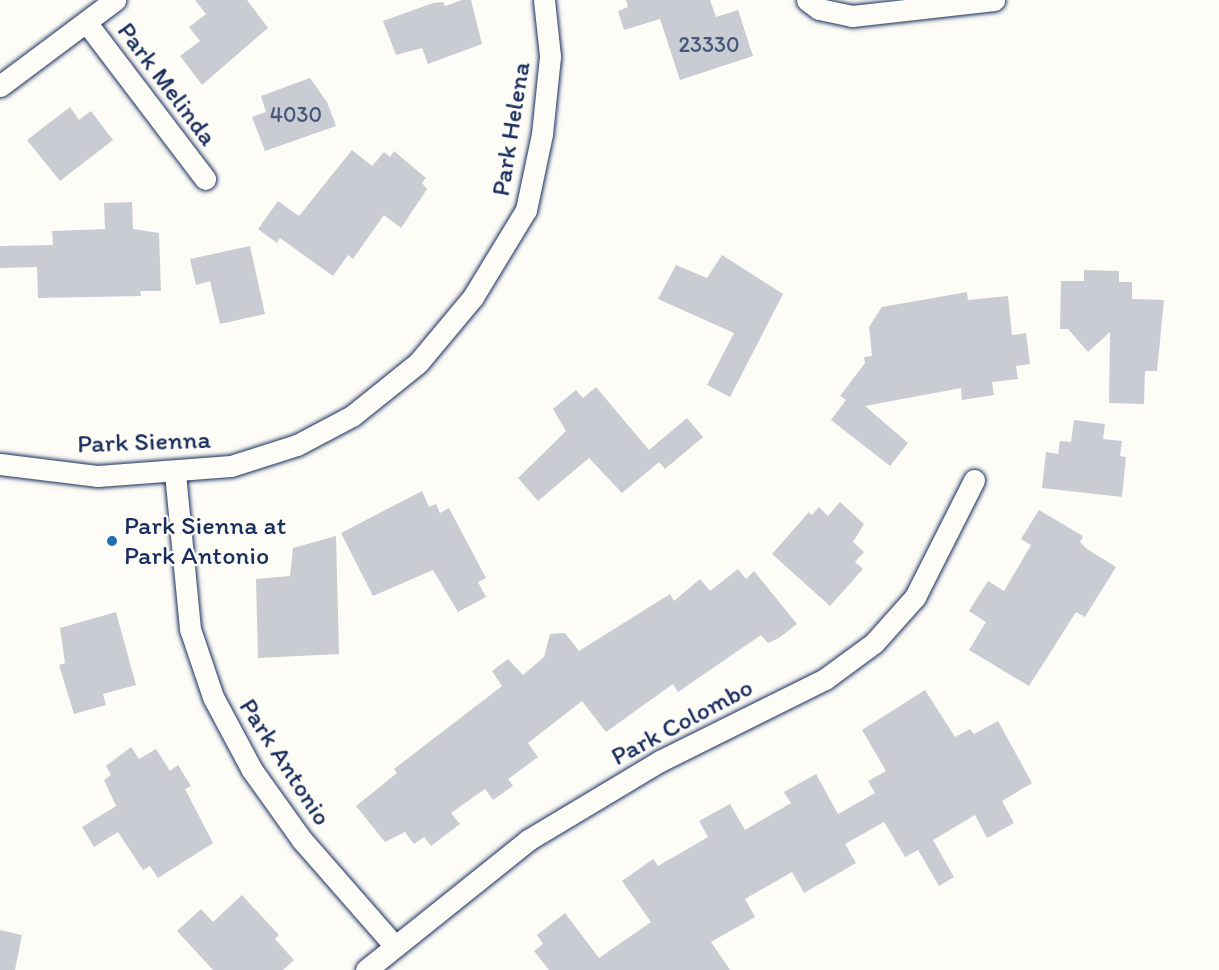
<!DOCTYPE html>
<style>
body{margin:0}
#map{position:relative;width:1219px;height:970px;overflow:hidden;background:#fdfcf7;font-family:Itim,sans-serif}
div>[style]{position:absolute}
.building>*{inset:0;background:#c9ccd3}
.roads{filter:drop-shadow(0 0 2px #1b2f5e) drop-shadow(0 0 2px #1b2f5e)}
.minor>*{height:21px;margin:-10.5px;padding:0 10.5px;transform-origin:10.5px;border-radius:10.5px;background:#fdfcf7}
.dots>*{width:16px;height:16px;translate:-50% -50%;box-sizing:border-box;border:3px solid #fdfcf7;border-radius:50%}
span{translate:-50% -50%;white-space:nowrap;text-align:center;line-height:1.15;-webkit-text-stroke:4.5px #fdfcf7;paint-order:stroke}
.number-label{font-size:22px;color:#46567b}
.number-label span{-webkit-text-stroke-width:0}
.street-label{font-size:26px;color:#1b2f5e}
.poi-label{font-size:26px;color:#1b2f5e}
.left{translate:0 -50%;text-align:left}
</style>
<div id="map">
<div class="building">
<i style="clip-path:polygon(195px 0,247px 0,268px 28px,202px 85px,180px 56px,200px 41px,189px 27px,206px 14px)"></i>
<i style="clip-path:polygon(462px 0,471px 0,482px 44px,428px 64px,422px 48px,396px 55px,383px 21px,433px 3px,443px 2px,445px 6px)"></i>
<i style="clip-path:polygon(626px 0,710px 0,716px 17px,738px 10px,753px 56px,680px 80px,660px 19px,624px 30px,618px 11px,628px 7px)"></i>
<i style="clip-path:polygon(310px 78px,327px 102px,336px 126px,265px 151px,252px 117px,266px 112px,261px 96px)"></i>
<i style="clip-path:polygon(70px 107px,79px 120px,91px 111px,113px 140px,60px 181px,27px 140px)"></i>
<i style="clip-path:polygon(352px 150px,372px 166px,384px 152px,390px 157px,394px 151px,426px 178px,422px 183px,427px 189px,401px 228px,384px 215px,353px 259px,348px 255px,333px 276px,280px 238px,277px 243px,258px 229px,278px 201px,299px 216px)"></i>
<i style="clip-path:polygon(132px 202px,133px 229px,159px 233px,161px 291px,140px 291px,141px 296px,38px 298px,37px 267px,0 268px,0 246px,53px 245px,52px 231px,105px 229px,104px 203px)"></i>
<i style="clip-path:polygon(250px 246px,265px 314px,220px 324px,210px 281px,196px 285px,190px 259px)"></i>
<i style="clip-path:polygon(722px 255px,783px 294px,730px 397px,707px 385px,734px 333px,658px 299px,676px 265px,707px 278px)"></i>
<i style="clip-path:polygon(1084px 270px,1119px 271px,1119px 282px,1132px 282px,1132px 299px,1164px 300px,1157px 371px,1145px 371px,1144px 404px,1109px 403px,1110px 332px,1088px 352px,1068px 329px,1060px 329px,1061px 281px,1084px 281px)"></i>
<i style="clip-path:polygon(967px 292px,968px 300px,1008px 296px,1012px 335px,1026px 333px,1030px 364px,1016px 366px,1018px 379px,992px 382px,994px 395px,962px 400px,961px 388px,865px 406px,908px 443px,890px 466px,831px 420px,846px 400px,840px 396px,865px 363px,864px 357px,872px 356px,869px 327px,882px 307px)"></i>
<i style="clip-path:polygon(596px 387px,649px 450px,687px 418px,703px 437px,665px 469px,659px 462px,622px 493px,589px 458px,538px 501px,518px 478px,566px 431px,553px 409px,576px 390px,583px 398px)"></i>
<i style="clip-path:polygon(1074px 420px,1105px 424px,1103px 439px,1122px 441px,1120px 456px,1126px 457px,1122px 497px,1042px 488px,1046px 452px,1058px 454px,1060px 441px,1071px 442px)"></i>
<i style="clip-path:polygon(422px 491px,429px 507px,436px 504px,440px 513px,449px 508px,486px 578px,478px 582px,486px 597px,458px 612px,433px 570px,373px 596px,341px 533px)"></i>
<i style="clip-path:polygon(840px 502px,864px 524px,853px 542px,864px 552px,855px 562px,863px 569px,830px 606px,772px 554px,809px 512px,812px 515px,819px 507px,828px 516px)"></i>
<i style="clip-path:polygon(1039px 510px,1083px 536px,1080px 542px,1087px 549px,1116px 567px,1085px 617px,1076px 612px,1029px 686px,969px 650px,986px 622px,969px 611px,988px 581px,1004px 591px,1031px 545px,1021px 539px)"></i>
<i style="clip-path:polygon(336px 536px,339px 654px,258px 658px,256px 579px,290px 576px,293px 548px)"></i>
<i style="clip-path:polygon(738px 569px,746px 579px,754px 571px,797px 624px,779px 638px,768px 643px,761px 635px,678px 692px,673px 684px,606px 732px,582px 701px,528px 743px,538px 757px,508px 779px,513px 786px,493px 800px,485px 789px,451px 813px,460px 824px,431px 846px,424px 837px,414px 844px,405px 832px,385px 842px,356px 806px,397px 773px,394px 769px,502px 686px,492px 671px,508px 659px,523px 675px,544px 657px,550px 634px,565px 633px,579px 651px,670px 594px,674px 601px,700px 579px,710px 591px)"></i>
<i style="clip-path:polygon(116px 612px,136px 685px,103px 694px,106px 705px,74px 714px,59px 665px,65px 663px,60px 628px)"></i>
<i style="clip-path:polygon(925px 690px,955px 737px,970px 729px,974px 734px,998px 721px,1032px 783px,1002px 801px,1014px 823px,987px 838px,975px 815px,933px 840px,954px 877px,939px 886px,918px 850px,905px 857px,884px 822px,845px 844px,856px 863px,804px 893px,792px 872px,745px 899px,755px 917px,711px 942px,730px 970px,549px 970px,534px 951px,543px 944px,537px 935px,565px 913px,599px 958px,651px 922px,622px 881px,653px 859px,658px 866px,708px 837px,699px 821px,730px 804px,745px 830px,791px 803px,784px 792px,816px 774px,838px 814px,875px 793px,868px 781px,886px 771px,862px 730px)"></i>
<i style="clip-path:polygon(131px 747px,139px 759px,156px 749px,170px 771px,178px 765px,191px 786px,185px 789px,213px 843px,158px 878px,150px 866px,143px 870px,118px 832px,94px 847px,82px 827px,116px 806px,104px 780px,111px 775px,106px 766px)"></i>
<i style="clip-path:polygon(242px 895px,279px 935px,275px 939px,294px 960px,283px 970px,213px 970px,177px 931px,201px 909px,213px 922px)"></i>
<i style="clip-path:polygon(0 930px,22px 935px,15px 970px,0 970px)"></i>
</div>
<div class="roads">
<div class="minor">
<i style="left:807px;top:0;width:15px;rotate:37deg"></i>
<i style="left:819px;top:9px;width:34px;rotate:12deg"></i>
<i style="left:852px;top:16px;width:143px;rotate:-6.4deg"></i>
<i style="left:86px;top:22px;width:197px;rotate:52.8deg"></i>
<i style="left:0;top:86px;width:144px;rotate:-36.8deg"></i>
<i style="left:0;top:464px;width:99px;rotate:7deg"></i>
<i style="left:98px;top:476px;width:133px;rotate:-4.3deg"></i>
<i style="left:231px;top:466px;width:69px;rotate:-17.7deg"></i>
<i style="left:297px;top:445px;width:62px;rotate:-27.8deg"></i>
<i style="left:352px;top:416px;width:85px;rotate:-38.8deg"></i>
<i style="left:418px;top:363px;width:86px;rotate:-50.2deg"></i>
<i style="left:473px;top:297px;width:102px;rotate:-58.7deg"></i>
<i style="left:526px;top:210px;width:78px;rotate:-78.1deg"></i>
<i style="left:542px;top:134px;width:78px;rotate:-84.1deg"></i>
<i style="left:550px;top:56px;width:56px;rotate:-96.1deg"></i>
<i style="left:175px;top:473px;width:157px;rotate:84.5deg"></i>
<i style="left:190px;top:629px;width:72px;rotate:71.3deg"></i>
<i style="left:213px;top:697px;width:83px;rotate:61.9deg"></i>
<i style="left:252px;top:770px;width:86px;rotate:54.5deg"></i>
<i style="left:302px;top:840px;width:140px;rotate:48.8deg"></i>
<i style="left:366px;top:970px;width:208px;rotate:-38.7deg"></i>
<i style="left:528px;top:840px;width:154px;rotate:-30.9deg"></i>
<i style="left:660px;top:761px;width:184px;rotate:-26.4deg"></i>
<i style="left:825px;top:679px;width:61px;rotate:-36.3deg"></i>
<i style="left:874px;top:643px;width:62px;rotate:-48.3deg"></i>
<i style="left:915px;top:597px;width:131px;rotate:-63.2deg"></i>
</div>
</div>
<div class="dots">
<i style="left:112px;top:541px;background:#1f6fb2"></i>
</div>
<div class="number-label">
<span style="left:709px;top:45px">23330</span>
<span style="left:296px;top:115px">4030</span>
</div>
<div class="street-label">
<span style="left:167px;top:84px;rotate:53deg">Park Melinda</span>
<span style="left:511px;top:129px;rotate:-81deg">Park Helena</span>
<span style="left:144px;top:442px;rotate:-2deg">Park Sienna</span>
<span style="left:682px;top:722px;rotate:-28deg">Park Colombo</span>
<span style="left:285px;top:762px;rotate:57deg">Park Antonio</span>
</div>
<div class="poi-label">
<span class="left" style="left:124px;top:541px">Park Sienna at<br>Park Antonio</span>
</div>
</div>
